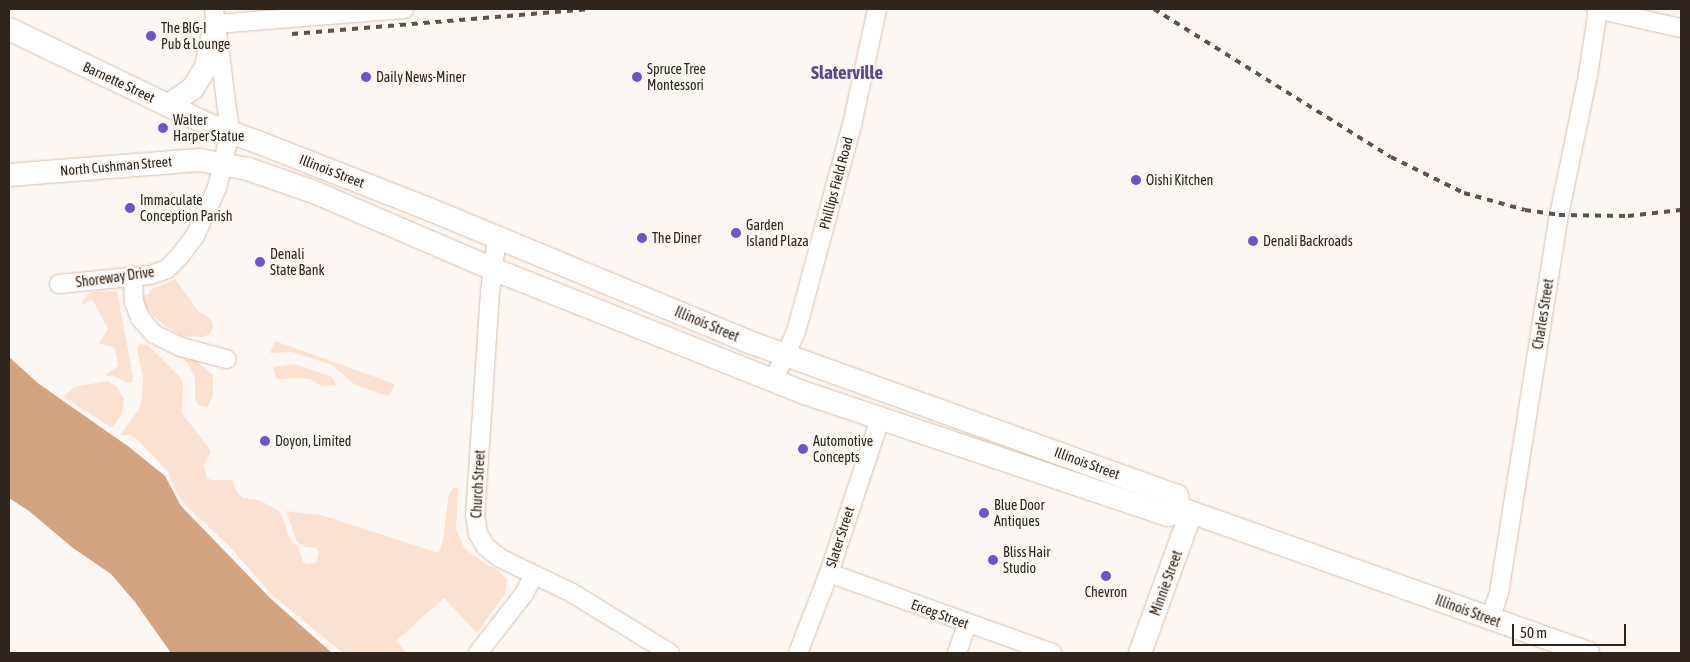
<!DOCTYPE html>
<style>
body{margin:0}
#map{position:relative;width:1690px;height:662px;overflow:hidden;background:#fdf7f3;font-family:"Asap Condensed",sans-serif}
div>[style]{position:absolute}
.green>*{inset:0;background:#fbe2d0}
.water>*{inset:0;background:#d2a481}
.roads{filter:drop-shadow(0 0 1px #dbbfaa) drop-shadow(0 0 1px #dbbfaa)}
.minor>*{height:18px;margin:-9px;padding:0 9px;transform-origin:9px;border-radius:9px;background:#fff}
.major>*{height:22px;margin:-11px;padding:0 11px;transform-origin:11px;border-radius:11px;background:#fff}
.rail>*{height:4px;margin-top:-2px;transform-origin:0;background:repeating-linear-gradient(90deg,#5d534c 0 6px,transparent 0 12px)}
.dots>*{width:14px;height:14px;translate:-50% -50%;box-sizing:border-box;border:2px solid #fdf7f3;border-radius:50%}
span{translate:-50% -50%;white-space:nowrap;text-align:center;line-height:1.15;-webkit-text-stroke:4px #fdf7f3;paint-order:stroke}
.poi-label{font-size:14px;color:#30251d}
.left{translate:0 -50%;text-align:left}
.street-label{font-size:14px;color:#30251d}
.district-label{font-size:19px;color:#544c8b;font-weight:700}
.frame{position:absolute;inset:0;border:10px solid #30251d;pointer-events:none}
.scale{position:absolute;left:1512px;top:624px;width:114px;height:22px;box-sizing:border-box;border:2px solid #30251d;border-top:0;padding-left:6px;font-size:15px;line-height:18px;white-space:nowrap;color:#30251d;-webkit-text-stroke:4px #fdf7f3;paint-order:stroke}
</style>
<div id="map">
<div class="green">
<i style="clip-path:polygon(175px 279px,198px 311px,211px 319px,213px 326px,210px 334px,203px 337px,182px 336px,165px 326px,146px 309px,143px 295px,147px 295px,152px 289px)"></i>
<i style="clip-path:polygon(117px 291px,133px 376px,132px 382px,128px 383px,114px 376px,105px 375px,118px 366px,115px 348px,99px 343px,108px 329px,92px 299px,84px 305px,82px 303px,87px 295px,91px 292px)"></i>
<i style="clip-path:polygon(275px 341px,395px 384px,390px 395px,387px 396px,354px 384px,332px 365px,292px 352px,270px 353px)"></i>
<i style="clip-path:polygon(140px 344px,148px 345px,180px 377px,183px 386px,182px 413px,211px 451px,204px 465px,207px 478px,211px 480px,233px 480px,236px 491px,243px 498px,259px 500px,278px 510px,284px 520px,288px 535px,299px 549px,303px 562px,308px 564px,316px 563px,319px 552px,316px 548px,306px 547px,297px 542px,286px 511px,321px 515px,439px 553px,443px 540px,449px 493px,454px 488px,458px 488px,456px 529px,464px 548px,489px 566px,498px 570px,507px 580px,505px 594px,477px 633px,444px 598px,396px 641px,407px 653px,343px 653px,273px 596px,228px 545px,185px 505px,175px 489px,168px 472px,138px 440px,130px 435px,120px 435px,139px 409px,142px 399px,143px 379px,137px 348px)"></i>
<i style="clip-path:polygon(188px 354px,213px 375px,213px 395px,208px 407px,198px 405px,195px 400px,195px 379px,190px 367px,182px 356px)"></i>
<i style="clip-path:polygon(295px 364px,332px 377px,336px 385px,321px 386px,310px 379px,301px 378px,276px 379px,273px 367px)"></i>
<i style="clip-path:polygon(107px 381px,117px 387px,124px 399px,122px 414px,112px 428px,63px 397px,74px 387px)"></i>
</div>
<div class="water">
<i style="clip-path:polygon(9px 357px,39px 384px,129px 447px,165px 476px,181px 506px,270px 598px,332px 653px,171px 653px,135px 602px,111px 574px,73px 548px,29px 511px,9px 498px)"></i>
</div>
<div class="roads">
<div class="minor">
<i style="left:1596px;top:9px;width:87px;rotate:12.6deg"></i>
<i style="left:215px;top:24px;width:190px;rotate:-4.5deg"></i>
<i style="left:497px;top:237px;width:55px;rotate:97.3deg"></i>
<i style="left:490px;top:292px;width:224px;rotate:93.8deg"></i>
<i style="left:475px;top:515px;width:19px;rotate:81deg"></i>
<i style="left:478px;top:534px;width:15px;rotate:58deg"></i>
<i style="left:486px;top:547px;width:18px;rotate:38deg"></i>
<i style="left:500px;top:558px;width:80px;rotate:25.9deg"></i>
<i style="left:572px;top:593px;width:115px;rotate:31.5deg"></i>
<i style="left:133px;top:277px;width:25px;rotate:88deg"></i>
<i style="left:134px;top:302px;width:17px;rotate:69deg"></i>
<i style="left:140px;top:318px;width:21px;rotate:49deg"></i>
<i style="left:154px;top:334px;width:30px;rotate:26deg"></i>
<i style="left:181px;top:347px;width:47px;rotate:14.9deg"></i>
<i style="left:59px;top:284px;width:91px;rotate:-5.6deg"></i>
<i style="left:150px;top:275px;width:18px;rotate:-19deg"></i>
<i style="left:167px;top:269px;width:17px;rotate:-45deg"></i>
<i style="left:179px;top:257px;width:26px;rotate:-53deg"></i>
<i style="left:195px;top:236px;width:53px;rotate:-65.4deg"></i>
<i style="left:217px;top:188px;width:57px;rotate:-76.9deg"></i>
<i style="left:230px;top:132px;width:124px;rotate:-97.4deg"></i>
<i style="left:773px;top:381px;width:54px;rotate:-64.9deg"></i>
<i style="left:796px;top:332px;width:214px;rotate:-74.9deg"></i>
<i style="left:852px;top:125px;width:119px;rotate:-77.8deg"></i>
<i style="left:829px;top:573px;width:237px;rotate:19.7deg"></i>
<i style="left:1490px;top:619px;width:28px;rotate:-71deg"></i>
<i style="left:1499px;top:593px;width:383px;rotate:-81deg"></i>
<i style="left:1559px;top:215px;width:143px;rotate:-78.3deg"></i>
<i style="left:1588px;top:75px;width:67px;rotate:-81.4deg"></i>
<i style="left:478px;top:653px;width:75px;rotate:-52.1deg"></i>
<i style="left:524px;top:594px;width:20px;rotate:-63deg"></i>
<i style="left:798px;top:653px;width:86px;rotate:-68.8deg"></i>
<i style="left:829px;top:573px;width:162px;rotate:-71.7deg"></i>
<i style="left:957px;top:653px;width:31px;rotate:-71deg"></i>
</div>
<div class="major">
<i style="left:9px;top:29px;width:220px;rotate:25.6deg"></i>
<i style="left:207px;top:124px;width:51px;rotate:19.5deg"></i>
<i style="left:255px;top:141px;width:189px;rotate:21.4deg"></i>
<i style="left:431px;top:210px;width:347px;rotate:22.5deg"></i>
<i style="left:752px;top:343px;width:452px;rotate:19.8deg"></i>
<i style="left:1177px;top:496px;width:12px;rotate:81deg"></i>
<i style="left:169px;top:105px;width:29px;rotate:-35deg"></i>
<i style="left:193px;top:88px;width:25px;rotate:-58deg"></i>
<i style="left:206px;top:67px;width:44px;rotate:-78.2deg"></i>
<i style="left:9px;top:175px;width:191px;rotate:-4.5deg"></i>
<i style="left:199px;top:160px;width:50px;rotate:10.4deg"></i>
<i style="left:248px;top:169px;width:70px;rotate:19.2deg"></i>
<i style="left:314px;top:192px;width:195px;rotate:23.3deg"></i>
<i style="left:493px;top:269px;width:336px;rotate:21.7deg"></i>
<i style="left:805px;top:393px;width:383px;rotate:18.6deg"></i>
<i style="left:1168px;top:515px;width:13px;rotate:-32deg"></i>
<i style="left:1179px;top:508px;width:434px;rotate:19.5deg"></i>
<i style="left:1140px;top:653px;width:149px;rotate:-70deg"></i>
</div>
</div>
<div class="rail">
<i style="left:1154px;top:9px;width:279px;rotate:32deg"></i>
<i style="left:1391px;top:157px;width:81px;rotate:26.3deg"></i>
<i style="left:1464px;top:193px;width:63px;rotate:15.6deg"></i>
<i style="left:1525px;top:210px;width:34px;rotate:8deg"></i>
<i style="left:1559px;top:215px;width:69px;rotate:0.8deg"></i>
<i style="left:1628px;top:216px;width:53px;rotate:-6.5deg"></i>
<i style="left:292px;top:34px;width:300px;rotate:-4.8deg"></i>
</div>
<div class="dots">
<i style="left:151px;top:36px;background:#6b54cd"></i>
<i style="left:366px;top:77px;background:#6b54cd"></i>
<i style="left:637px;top:77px;background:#6b54cd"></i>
<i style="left:163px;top:128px;background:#6b54cd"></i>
<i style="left:1136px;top:180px;background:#6b54cd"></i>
<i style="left:130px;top:208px;background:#6b54cd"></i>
<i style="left:736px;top:233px;background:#6b54cd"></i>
<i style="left:642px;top:238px;background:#6b54cd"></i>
<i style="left:1253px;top:241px;background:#6b54cd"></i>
<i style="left:260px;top:262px;background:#6b54cd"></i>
<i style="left:265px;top:441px;background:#6b54cd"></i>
<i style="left:803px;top:449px;background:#6b54cd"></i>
<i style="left:984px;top:513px;background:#6b54cd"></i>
<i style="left:993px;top:560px;background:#6b54cd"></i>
<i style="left:1106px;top:576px;background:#6b54cd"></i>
</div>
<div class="poi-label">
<span class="left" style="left:161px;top:36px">The BIG-I<br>Pub &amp; Lounge</span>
<span class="left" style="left:647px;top:77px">Spruce Tree<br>Montessori</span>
<span class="left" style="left:376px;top:77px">Daily News-Miner</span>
<span class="left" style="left:173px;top:128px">Walter<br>Harper Statue</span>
<span class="left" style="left:1146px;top:180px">Oishi Kitchen</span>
<span class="left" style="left:140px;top:208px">Immaculate<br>Conception Parish</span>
<span class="left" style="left:746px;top:233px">Garden<br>Island Plaza</span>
<span class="left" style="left:652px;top:238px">The Diner</span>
<span class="left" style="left:1263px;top:241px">Denali Backroads</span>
<span class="left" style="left:270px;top:262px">Denali<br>State Bank</span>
<span class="left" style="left:275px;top:441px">Doyon, Limited</span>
<span class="left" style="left:813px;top:449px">Automotive<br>Concepts</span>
<span class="left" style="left:994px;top:513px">Blue Door<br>Antiques</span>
<span class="left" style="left:1003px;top:560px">Bliss Hair<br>Studio</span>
<span style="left:1106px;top:592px">Chevron</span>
</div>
<div class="street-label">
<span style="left:119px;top:82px;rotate:25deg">Barnette Street</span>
<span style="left:116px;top:166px;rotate:-5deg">North Cushman Street</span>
<span style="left:332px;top:171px;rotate:21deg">Illinois Street</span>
<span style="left:836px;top:183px;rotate:-75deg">Phillips Field Road</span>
<span style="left:115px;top:277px;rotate:-8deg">Shoreway Drive</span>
<span style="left:1543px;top:314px;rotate:-81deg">Charles Street</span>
<span style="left:707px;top:324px;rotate:23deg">Illinois Street</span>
<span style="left:1087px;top:463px;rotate:20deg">Illinois Street</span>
<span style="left:478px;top:484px;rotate:-87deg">Church Street</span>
<span style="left:840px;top:537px;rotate:-72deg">Slater Street</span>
<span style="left:1166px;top:583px;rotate:-70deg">Minnie Street</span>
<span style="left:1468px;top:611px;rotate:20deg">Illinois Street</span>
<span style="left:940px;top:614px;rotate:20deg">Erceg Street</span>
</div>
<div class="district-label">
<span style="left:847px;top:73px">Slaterville</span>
</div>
<div class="frame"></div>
<div class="scale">50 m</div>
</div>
